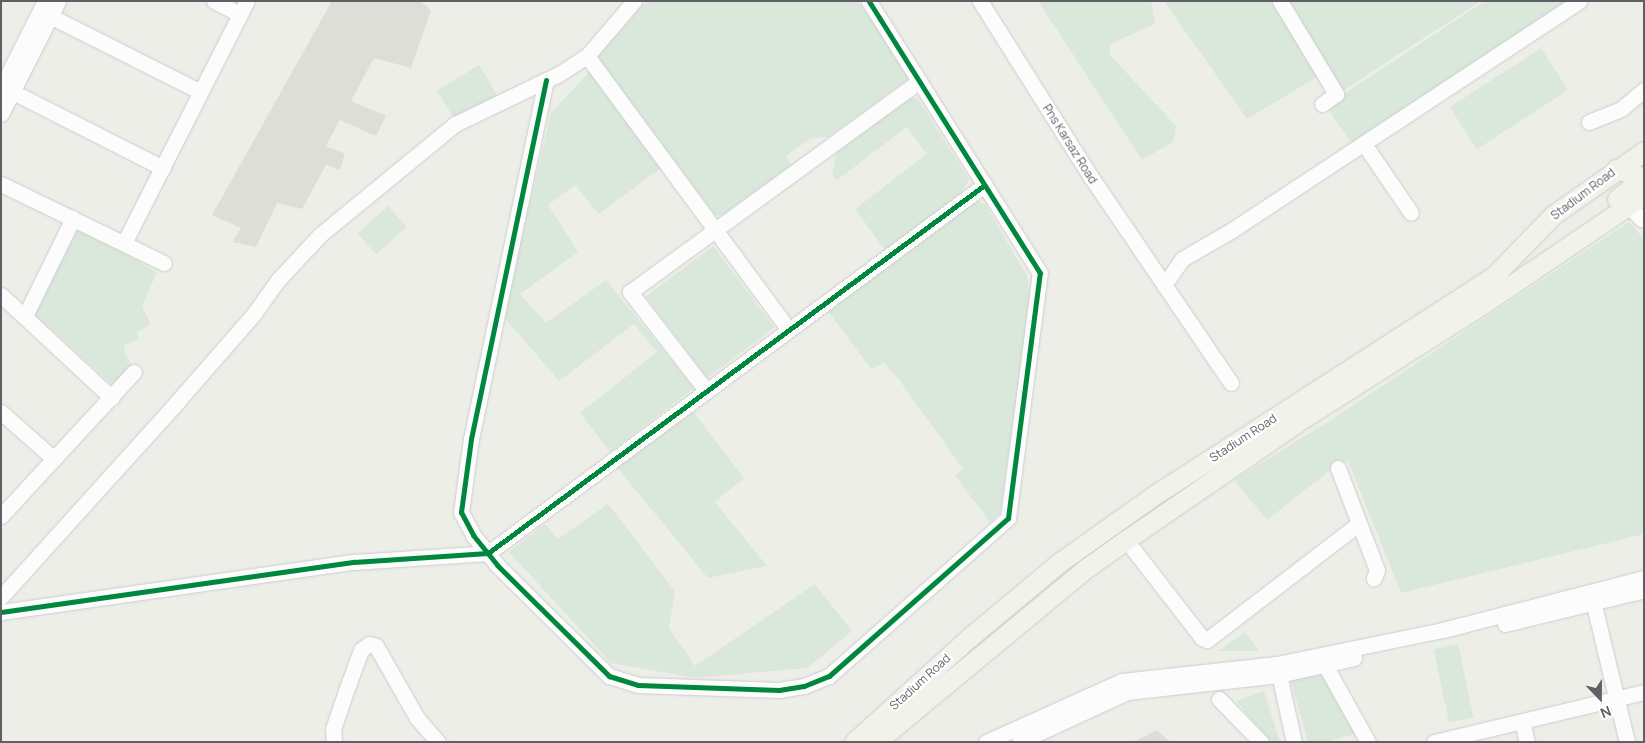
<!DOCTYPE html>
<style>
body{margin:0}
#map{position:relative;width:1645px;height:743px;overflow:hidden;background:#eeeee9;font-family:Manrope,sans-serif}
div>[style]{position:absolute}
.industrial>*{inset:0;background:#ddddd9}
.education>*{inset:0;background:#deded8}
.green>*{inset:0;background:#d9e8da;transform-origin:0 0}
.roads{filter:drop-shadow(0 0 1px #cccccb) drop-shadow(0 0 1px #cccccb)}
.minor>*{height:15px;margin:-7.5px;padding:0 7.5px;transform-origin:7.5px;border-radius:7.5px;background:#fcfcfc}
.major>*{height:19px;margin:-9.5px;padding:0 9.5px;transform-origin:9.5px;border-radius:9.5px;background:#f1f2ea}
.cycleway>*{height:5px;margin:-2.5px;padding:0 2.5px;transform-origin:2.5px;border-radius:2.5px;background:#00873e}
span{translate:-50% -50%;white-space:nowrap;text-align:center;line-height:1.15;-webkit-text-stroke:4.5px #fff;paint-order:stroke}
.street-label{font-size:12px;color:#5f6066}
.frame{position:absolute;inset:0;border:2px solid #5f6066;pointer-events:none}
.north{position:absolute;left:1575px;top:673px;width:50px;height:50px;-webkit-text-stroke:4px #fff;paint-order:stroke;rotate:158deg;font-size:14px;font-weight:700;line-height:20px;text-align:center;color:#5f6066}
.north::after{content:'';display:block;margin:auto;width:18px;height:22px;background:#5f6066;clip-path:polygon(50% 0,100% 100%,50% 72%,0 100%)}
</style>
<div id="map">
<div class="industrial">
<i style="clip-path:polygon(1157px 730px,1170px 742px,1133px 742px)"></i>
</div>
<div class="education">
<i style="clip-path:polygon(332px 1px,420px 1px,431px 10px,411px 68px,374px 58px,351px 101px,386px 116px,376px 136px,340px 120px,326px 146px,345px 154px,340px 170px,326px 165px,302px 209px,277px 203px,256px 247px,233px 242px,241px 228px,212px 215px)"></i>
</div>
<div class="green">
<i style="clip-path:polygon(647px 1px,858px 1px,911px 77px,828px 137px,811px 138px,786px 156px,792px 165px,721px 216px,715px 215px,599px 61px,600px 53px)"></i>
<i style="clip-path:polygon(1038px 1px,1151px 1px,1155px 24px,1110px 44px,1110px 55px,1176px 126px,1173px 142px,1142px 160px)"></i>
<i style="clip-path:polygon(1164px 1px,1275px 1px,1320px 75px,1247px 119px)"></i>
<i style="clip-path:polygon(1283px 1px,1481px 1px,1339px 93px)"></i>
<i style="clip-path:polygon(1485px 1px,1570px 1px,1352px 144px,1326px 106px)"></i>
<i style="left:1541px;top:48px;width:50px;height:109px;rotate:57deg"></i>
<i style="left:479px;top:65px;width:35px;height:49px;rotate:59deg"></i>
<i style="clip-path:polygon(590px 71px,661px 168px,599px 214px,575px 185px,548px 205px,578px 252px,520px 294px,546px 323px,606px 280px,694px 388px,610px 452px,580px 413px,657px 352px,634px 324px,559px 381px,503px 316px,551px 113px)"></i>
<i style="clip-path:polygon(909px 98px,917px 98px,969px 179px,962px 192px,885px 250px,855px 209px,927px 154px,907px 127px,836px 181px,832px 175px,837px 150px,896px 104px)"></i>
<i style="clip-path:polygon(976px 201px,985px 204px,1027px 276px,1030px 299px,1000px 513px,990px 522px,955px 476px,963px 469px,897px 377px,884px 363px,871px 369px,827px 310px)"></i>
<i style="left:388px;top:206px;width:28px;height:41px;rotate:48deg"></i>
<i style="clip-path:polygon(1629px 222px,1644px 239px,1644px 534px,1401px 593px,1348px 461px,1333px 468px,1267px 520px,1234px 480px,1331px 420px)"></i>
<i style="clip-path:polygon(79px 228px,157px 272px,142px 307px,151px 324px,137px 332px,139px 339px,125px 345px,124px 352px,133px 367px,116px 388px,34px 314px)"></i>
<i style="left:713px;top:246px;width:102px;height:84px;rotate:53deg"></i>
<i style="clip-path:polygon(691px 409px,744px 478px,715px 502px,767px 566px,708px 578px,615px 465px)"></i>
<i style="clip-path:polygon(608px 504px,675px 591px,669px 628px,695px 666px,815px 584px,852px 631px,807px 668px,696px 678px,611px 663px,509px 552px,545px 524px,558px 539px)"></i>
<i style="clip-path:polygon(1245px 632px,1259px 651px,1218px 651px)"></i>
<i style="left:1458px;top:644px;width:75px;height:25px;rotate:78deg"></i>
<i style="clip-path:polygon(1328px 673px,1362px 732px,1326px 742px,1308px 742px,1291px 681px)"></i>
<i style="clip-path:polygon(1264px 691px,1280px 742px,1271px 742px,1236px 701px)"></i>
</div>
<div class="roads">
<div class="minor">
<i style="left:214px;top:1px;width:29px;rotate:27deg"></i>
<i style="left:980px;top:1px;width:208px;rotate:57.8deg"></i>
<i style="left:1091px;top:177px;width:249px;rotate:55.8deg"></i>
<i style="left:1280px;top:1px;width:109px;rotate:58.9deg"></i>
<i style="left:1336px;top:94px;width:17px;rotate:144deg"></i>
<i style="left:40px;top:11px;width:180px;rotate:26.7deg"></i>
<i style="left:587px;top:56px;width:339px;rotate:53.6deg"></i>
<i style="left:546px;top:80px;width:367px;rotate:101.8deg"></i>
<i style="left:471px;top:439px;width:74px;rotate:97.8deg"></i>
<i style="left:461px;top:512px;width:26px;rotate:62deg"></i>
<i style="left:473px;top:535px;width:38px;rotate:51deg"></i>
<i style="left:497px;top:565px;width:158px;rotate:44.7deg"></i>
<i style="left:609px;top:676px;width:30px;rotate:17deg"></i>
<i style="left:638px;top:685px;width:141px;rotate:2deg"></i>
<i style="left:779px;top:690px;width:25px;rotate:-9deg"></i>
<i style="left:804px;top:686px;width:27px;rotate:-22deg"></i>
<i style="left:829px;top:676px;width:239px;rotate:-41.4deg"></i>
<i style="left:1008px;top:518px;width:247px;rotate:-82.6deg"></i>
<i style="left:1040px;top:273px;width:321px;rotate:-122.2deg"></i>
<i style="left:1px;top:88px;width:97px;rotate:-63.2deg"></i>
<i style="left:13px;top:92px;width:168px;rotate:26.9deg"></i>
<i style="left:1px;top:114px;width:127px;rotate:-63.2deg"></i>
<i style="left:1589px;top:122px;width:35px;rotate:-22deg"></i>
<i style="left:1621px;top:109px;width:30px;rotate:-40deg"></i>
<i style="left:1364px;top:144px;width:83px;rotate:55.7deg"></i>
<i style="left:1px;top:184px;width:181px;rotate:25.9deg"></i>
<i style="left:1629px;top:206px;width:18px;rotate:47deg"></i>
<i style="left:124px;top:243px;width:271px;rotate:-63.1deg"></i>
<i style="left:1164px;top:285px;width:32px;rotate:-55deg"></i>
<i style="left:1182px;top:259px;width:58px;rotate:-30.1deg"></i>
<i style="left:1232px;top:230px;width:416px;rotate:-33.4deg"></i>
<i style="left:1px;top:295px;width:151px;rotate:42.9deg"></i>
<i style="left:25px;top:316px;width:109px;rotate:-63.9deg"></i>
<i style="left:705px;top:389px;width:123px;rotate:-127.7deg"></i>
<i style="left:630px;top:292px;width:358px;rotate:-36.1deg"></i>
<i style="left:1px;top:412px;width:71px;rotate:41.6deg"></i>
<i style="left:1338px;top:468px;width:109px;rotate:69.1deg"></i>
<i style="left:1377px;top:570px;width:9px;rotate:111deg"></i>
<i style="left:1px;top:516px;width:196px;rotate:-47.3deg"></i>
<i style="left:1126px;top:540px;width:124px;rotate:52.2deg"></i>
<i style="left:1202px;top:638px;width:5px;rotate:22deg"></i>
<i style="left:1207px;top:640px;width:190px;rotate:-37.5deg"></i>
<i style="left:1591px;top:593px;width:153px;rotate:76.4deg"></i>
<i style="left:1px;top:597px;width:263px;rotate:-47.9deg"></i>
<i style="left:177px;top:402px;width:116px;rotate:-48.9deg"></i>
<i style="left:253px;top:315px;width:43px;rotate:-54.5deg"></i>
<i style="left:278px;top:280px;width:62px;rotate:-47deg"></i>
<i style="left:320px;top:235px;width:175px;rotate:-39.4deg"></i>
<i style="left:455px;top:124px;width:115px;rotate:-25.7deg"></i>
<i style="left:559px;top:74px;width:33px;rotate:-33deg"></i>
<i style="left:587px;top:56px;width:72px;rotate:-49.5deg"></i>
<i style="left:1px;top:612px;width:357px;rotate:-8.1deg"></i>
<i style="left:354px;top:562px;width:134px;rotate:-3.8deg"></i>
<i style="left:488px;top:553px;width:616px;rotate:-36.55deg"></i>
<i style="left:1505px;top:624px;width:143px;rotate:-13.7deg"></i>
<i style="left:1277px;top:665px;width:79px;rotate:77.6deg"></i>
<i style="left:1325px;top:665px;width:88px;rotate:60.8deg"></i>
<i style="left:1219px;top:699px;width:60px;rotate:45.7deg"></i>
<i style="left:1522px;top:721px;width:22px;rotate:77deg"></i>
<i style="left:334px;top:742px;width:13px;rotate:-94deg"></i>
<i style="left:333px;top:729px;width:40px;rotate:-71.1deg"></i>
<i style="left:346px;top:691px;width:44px;rotate:-69.9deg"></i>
<i style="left:361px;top:650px;width:10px;rotate:-37deg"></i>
<i style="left:369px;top:644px;width:7px;rotate:16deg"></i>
<i style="left:376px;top:646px;width:83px;rotate:60.3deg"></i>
<i style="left:417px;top:718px;width:32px;rotate:49deg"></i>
<i style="left:986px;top:742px;width:149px;rotate:-24.2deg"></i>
<i style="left:1122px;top:681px;width:156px;rotate:-6.3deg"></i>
<i style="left:1277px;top:664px;width:169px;rotate:-11.6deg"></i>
<i style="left:1443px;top:630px;width:208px;rotate:-14.5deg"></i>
<i style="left:1019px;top:742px;width:119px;rotate:-24.8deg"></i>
<i style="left:1127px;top:692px;width:153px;rotate:-6.4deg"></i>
<i style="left:1279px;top:675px;width:77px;rotate:-12.8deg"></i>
<i style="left:1434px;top:742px;width:216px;rotate:-13.4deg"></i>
</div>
<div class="major">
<i style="left:1616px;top:169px;width:21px;rotate:17deg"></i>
<i style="left:1636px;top:175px;width:7px;rotate:74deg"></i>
<i style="left:1638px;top:182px;width:27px;rotate:141deg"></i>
<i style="left:854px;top:742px;width:156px;rotate:-42.2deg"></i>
<i style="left:970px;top:637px;width:117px;rotate:-39.8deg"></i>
<i style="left:1060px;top:562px;width:121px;rotate:-35.3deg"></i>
<i style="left:1159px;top:492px;width:397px;rotate:-32.8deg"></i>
<i style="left:1493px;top:277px;width:86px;rotate:-45.9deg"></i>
<i style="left:1553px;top:215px;width:111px;rotate:-35.1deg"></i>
<i style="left:876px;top:742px;width:271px;rotate:-39.6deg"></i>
<i style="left:1085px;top:569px;width:50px;rotate:-35.3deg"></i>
<i style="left:1126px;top:540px;width:206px;rotate:-34.5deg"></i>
<i style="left:1296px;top:423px;width:222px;rotate:-32.5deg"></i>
<i style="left:1483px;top:304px;width:194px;rotate:-34.1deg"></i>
</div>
</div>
<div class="cycleway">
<i style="left:546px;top:80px;width:367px;rotate:101.8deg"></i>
<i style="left:471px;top:439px;width:74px;rotate:97.8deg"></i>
<i style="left:461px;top:512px;width:26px;rotate:62deg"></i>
<i style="left:473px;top:535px;width:38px;rotate:51deg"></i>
<i style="left:497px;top:565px;width:158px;rotate:44.7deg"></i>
<i style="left:609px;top:676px;width:30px;rotate:17deg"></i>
<i style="left:638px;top:685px;width:141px;rotate:2deg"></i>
<i style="left:779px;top:690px;width:25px;rotate:-9deg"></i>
<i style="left:804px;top:686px;width:27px;rotate:-22deg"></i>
<i style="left:829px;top:676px;width:239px;rotate:-41.4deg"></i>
<i style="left:1008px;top:518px;width:247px;rotate:-82.6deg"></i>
<i style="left:1040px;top:273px;width:321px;rotate:-122.2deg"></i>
<i style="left:1px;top:612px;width:357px;rotate:-8.1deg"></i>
<i style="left:354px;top:562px;width:134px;rotate:-3.8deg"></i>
<i style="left:488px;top:553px;width:616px;rotate:-36.55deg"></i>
</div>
<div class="street-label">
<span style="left:1070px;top:144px;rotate:58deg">Pns Karsaz Road</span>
<span style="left:1583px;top:194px;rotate:-37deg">Stadium Road</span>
<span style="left:1243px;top:438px;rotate:-33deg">Stadium Road</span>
<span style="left:920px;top:682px;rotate:-42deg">Stadium Road</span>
</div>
<div class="frame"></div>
<div class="north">N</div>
</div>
